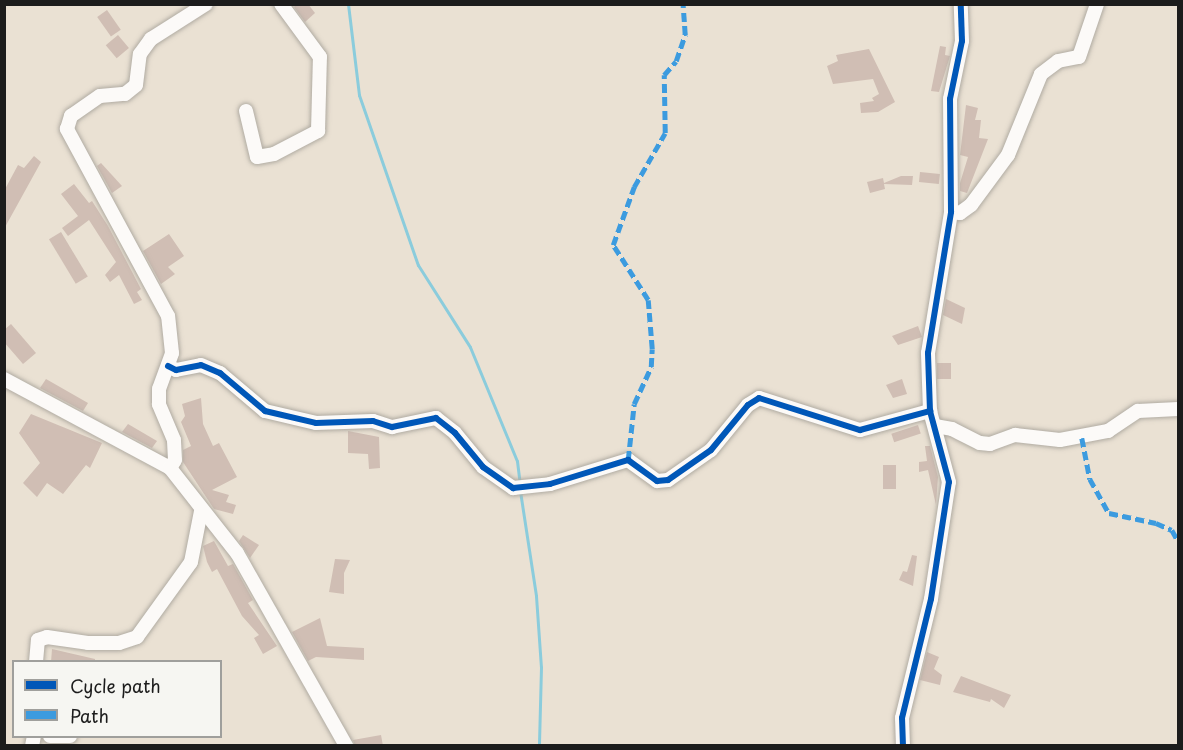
<!DOCTYPE html>
<style>
body{margin:0}
#map{position:relative;width:1183px;height:750px;overflow:hidden;background:#eae1d3;font-family:"Playpen Sans",sans-serif}
div>[style]{position:absolute}
.stream>*{height:3px;margin:-1.5px;padding:0 1.5px;transform-origin:1.5px;border-radius:1.5px;background:#8bccdc}
.building>*{inset:0;background:#d0beb4;transform-origin:0 0}
.roads{filter:drop-shadow(0 0 2px #b0aba2) drop-shadow(0 0 2px #b0aba2)}
.minor>*{height:14px;margin:-7px;padding:0 7px;transform-origin:7px;border-radius:7px;background:#fcfaf8}
.quiet>*{height:4.5px;margin-top:-2.25px;transform-origin:0;background:repeating-linear-gradient(90deg,#3c9bdf 0 9px,transparent 0 13.5px)}
.cycleway>*{height:6px;margin:-3px;padding:0 3px;transform-origin:3px;border-radius:3px;background:#0057b8}
span{translate:-50% -50%;white-space:nowrap;text-align:center;line-height:1.15;-webkit-text-stroke:5px #f6f6f2;paint-order:stroke}
.frame{position:absolute;inset:0;border:6px solid #1c1c1c;pointer-events:none}
.legend{position:absolute;left:12px;top:660px;width:210px;height:78px;box-sizing:border-box;background:#f6f6f2;border:2px solid #9f9f9c;margin:0;padding:8px 10px;list-style:none;font-size:18px;color:#1c1c1c}
.legend li{display:flex;align-items:center;gap:12px;height:30px}
.legend b{width:30px;border:2px solid #9f9f9c}
</style>
<div id="map">
<div class="stream">
<i style="left:348px;top:4px;width:92px;rotate:83.1deg"></i>
<i style="left:359px;top:95px;width:180px;rotate:70.9deg"></i>
<i style="left:418px;top:265px;width:97px;rotate:57.6deg"></i>
<i style="left:470px;top:347px;width:123px;rotate:67.6deg"></i>
<i style="left:517px;top:461px;width:23px;rotate:83deg"></i>
<i style="left:520px;top:491px;width:106px;rotate:81.3deg"></i>
<i style="left:536px;top:596px;width:71px;rotate:86deg"></i>
<i style="left:541px;top:667px;width:79px;rotate:91.5deg"></i>
</div>
<div class="building">
<i style="clip-path:polygon(297px 4px,308px 4px,315px 13px,305px 22px,294px 7px)"></i>
<i style="left:107px;top:10px;width:24px;height:12px;rotate:55deg"></i>
<i style="left:118px;top:35px;width:17px;height:16px;rotate:50deg"></i>
<i style="clip-path:polygon(940px 46px,946px 47px,945px 55px,950px 56px,939px 92px,931px 91px)"></i>
<i style="clip-path:polygon(869px 49px,895px 102px,878px 112px,861px 113px,860px 103px,874px 101px,872px 98px,879px 94px,873px 79px,833px 84px,827px 66px,838px 61px,836px 55px)"></i>
<i style="clip-path:polygon(966px 105px,978px 108px,975px 120px,981px 120px,979px 138px,988px 139px,967px 193px,960px 191px,960px 183px,968px 157px,960px 155px)"></i>
<i style="clip-path:polygon(34px 156px,41px 162px,4px 229px,4px 191px,18px 165px,24px 168px)"></i>
<i style="clip-path:polygon(101px 163px,122px 186px,112px 193px,97px 166px)"></i>
<i style="left:920px;top:172px;width:20px;height:10px;rotate:6deg"></i>
<i style="clip-path:polygon(901px 176px,913px 176px,912px 185px,884px 184px,885px 189px,870px 193px,867px 182px,883px 178px,884px 183px)"></i>
<i style="clip-path:polygon(74px 184px,89px 203px,92px 201px,108px 226px,141px 289px,137px 292px,142px 300px,134px 304px,119px 275px,110px 282px,105px 275px,116px 262px,89px 220px,68px 236px,62px 228px,78px 216px,61px 194px)"></i>
<i style="left:61px;top:232px;width:52px;height:14px;rotate:59deg"></i>
<i style="clip-path:polygon(169px 234px,184px 256px,168px 267px,175px 274px,161px 284px,143px 251px)"></i>
<i style="clip-path:polygon(946px 299px,965px 308px,962px 324px,943px 315px)"></i>
<i style="clip-path:polygon(11px 324px,36px 353px,23px 364px,4px 342px,4px 330px)"></i>
<i style="clip-path:polygon(918px 326px,922px 337px,898px 345px,892px 336px)"></i>
<i style="left:951px;top:363px;width:16px;height:14px;rotate:90deg"></i>
<i style="clip-path:polygon(46px 379px,88px 403px,83px 411px,40px 388px)"></i>
<i style="clip-path:polygon(902px 379px,907px 394px,893px 398px,886px 385px)"></i>
<i style="clip-path:polygon(201px 398px,203px 424px,213px 446px,219px 443px,237px 477px,212px 490px,229px 495px,226px 502px,236px 505px,233px 514px,214px 509px,183px 462px,183px 450px,191px 446px,181px 422px,185px 416px,182px 404px)"></i>
<i style="clip-path:polygon(31px 414px,102px 443px,90px 468px,86px 465px,63px 494px,47px 483px,37px 497px,23px 483px,40px 463px,19px 433px)"></i>
<i style="clip-path:polygon(128px 424px,157px 441px,152px 448px,122px 432px)"></i>
<i style="left:918px;top:425px;width:9px;height:28px;rotate:72deg"></i>
<i style="clip-path:polygon(348px 431px,379px 437px,380px 468px,369px 469px,368px 454px,348px 453px)"></i>
<i style="clip-path:polygon(925px 446px,930px 446px,938px 477px,936px 505px,928px 470px,919px 472px,919px 462px,927px 461px)"></i>
<i style="left:883px;top:465px;width:13px;height:24px"></i>
<i style="clip-path:polygon(243px 535px,259px 545px,250px 558px,239px 541px)"></i>
<i style="clip-path:polygon(214px 541px,228px 566px,233px 564px,253px 600px,248px 603px,277px 646px,263px 654px,254px 638px,259px 635px,242px 616px,217px 569px,212px 572px,207px 562px,203px 546px)"></i>
<i style="clip-path:polygon(912px 555px,917px 556px,913px 586px,899px 580px,903px 571px,907px 572px)"></i>
<i style="clip-path:polygon(335px 559px,350px 560px,344px 573px,344px 594px,329px 592px)"></i>
<i style="clip-path:polygon(320px 618px,327px 646px,364px 648px,364px 660px,316px 657px,308px 661px,292px 632px)"></i>
<i style="clip-path:polygon(52px 649px,95px 659px,95px 662px,51px 662px)"></i>
<i style="clip-path:polygon(927px 652px,939px 657px,934px 669px,942px 675px,940px 685px,920px 680px)"></i>
<i style="clip-path:polygon(961px 676px,1011px 695px,1004px 708px,991px 699px,990px 702px,953px 692px)"></i>
<i style="clip-path:polygon(381px 735px,383px 746px,355px 746px,353px 740px)"></i>
</div>
<div class="roads">
<div class="minor">
<i style="left:246px;top:111px;width:47px;rotate:76.6deg"></i>
<i style="left:257px;top:157px;width:17px;rotate:-10deg"></i>
<i style="left:274px;top:154px;width:50px;rotate:-27.6deg"></i>
<i style="left:318px;top:131px;width:74px;rotate:-88.5deg"></i>
<i style="left:320px;top:57px;width:66px;rotate:-126.3deg"></i>
<i style="left:951px;top:212px;width:9px;rotate:6deg"></i>
<i style="left:960px;top:213px;width:14px;rotate:-36deg"></i>
<i style="left:971px;top:205px;width:62px;rotate:-53.5deg"></i>
<i style="left:1008px;top:155px;width:87px;rotate:-67.8deg"></i>
<i style="left:1041px;top:74px;width:21px;rotate:-37deg"></i>
<i style="left:1058px;top:61px;width:21px;rotate:-11deg"></i>
<i style="left:1079px;top:57px;width:56px;rotate:-71.2deg"></i>
<i style="left:168px;top:366px;width:9px;rotate:27deg"></i>
<i style="left:176px;top:370px;width:25px;rotate:-11deg"></i>
<i style="left:201px;top:365px;width:21px;rotate:23deg"></i>
<i style="left:220px;top:373px;width:59px;rotate:40.2deg"></i>
<i style="left:265px;top:411px;width:52px;rotate:13.2deg"></i>
<i style="left:316px;top:423px;width:57px;rotate:-2deg"></i>
<i style="left:373px;top:421px;width:20px;rotate:18deg"></i>
<i style="left:392px;top:427px;width:45px;rotate:-11.6deg"></i>
<i style="left:436px;top:418px;width:24px;rotate:38deg"></i>
<i style="left:455px;top:433px;width:44px;rotate:50.5deg"></i>
<i style="left:483px;top:467px;width:37px;rotate:35deg"></i>
<i style="left:513px;top:488px;width:37px;rotate:-6deg"></i>
<i style="left:550px;top:484px;width:82px;rotate:-17.1deg"></i>
<i style="left:628px;top:460px;width:36px;rotate:36deg"></i>
<i style="left:657px;top:481px;width:11px;rotate:-5deg"></i>
<i style="left:668px;top:480px;width:52px;rotate:-34.9deg"></i>
<i style="left:711px;top:450px;width:58px;rotate:-50.6deg"></i>
<i style="left:748px;top:405px;width:13px;rotate:-32deg"></i>
<i style="left:759px;top:398px;width:106px;rotate:17.6deg"></i>
<i style="left:860px;top:430px;width:73px;rotate:-15.2deg"></i>
<i style="left:4px;top:379px;width:188px;rotate:28.2deg"></i>
<i style="left:170px;top:468px;width:108px;rotate:51.8deg"></i>
<i style="left:237px;top:553px;width:222px;rotate:60.5deg"></i>
<i style="left:935px;top:426px;width:17px;rotate:10deg"></i>
<i style="left:952px;top:429px;width:31px;rotate:27deg"></i>
<i style="left:980px;top:443px;width:10px;rotate:6deg"></i>
<i style="left:990px;top:444px;width:27px;rotate:-20deg"></i>
<i style="left:1015px;top:435px;width:45px;rotate:6.3deg"></i>
<i style="left:1060px;top:440px;width:49px;rotate:-10.6deg"></i>
<i style="left:1108px;top:431px;width:36px;rotate:-34deg"></i>
<i style="left:1138px;top:411px;width:40px;rotate:-2.9deg"></i>
<i style="left:170px;top:468px;width:9px;rotate:-58deg"></i>
<i style="left:175px;top:460px;width:20px;rotate:-93deg"></i>
<i style="left:174px;top:440px;width:39px;rotate:-113deg"></i>
<i style="left:159px;top:404px;width:15px;rotate:-90deg"></i>
<i style="left:159px;top:389px;width:38px;rotate:-70deg"></i>
<i style="left:172px;top:353px;width:37px;rotate:-96deg"></i>
<i style="left:168px;top:316px;width:213px;rotate:-118.4deg"></i>
<i style="left:67px;top:129px;width:14px;rotate:-73deg"></i>
<i style="left:71px;top:116px;width:35px;rotate:-35deg"></i>
<i style="left:100px;top:96px;width:25px;rotate:-5deg"></i>
<i style="left:125px;top:94px;width:14px;rotate:-39deg"></i>
<i style="left:136px;top:85px;width:31px;rotate:-83deg"></i>
<i style="left:140px;top:54px;width:19px;rotate:-54deg"></i>
<i style="left:151px;top:39px;width:65px;rotate:-32.5deg"></i>
<i style="left:36px;top:662px;width:22px;rotate:-85deg"></i>
<i style="left:38px;top:640px;width:9px;rotate:-18deg"></i>
<i style="left:47px;top:637px;width:41px;rotate:8.3deg"></i>
<i style="left:88px;top:643px;width:31px"></i>
<i style="left:119px;top:643px;width:19px;rotate:-18deg"></i>
<i style="left:137px;top:637px;width:92px;rotate:-54.2deg"></i>
<i style="left:191px;top:562px;width:52px;rotate:-78.9deg"></i>
<i style="left:50px;top:736px;width:20px"></i>
<i style="left:32px;top:746px;width:10px;rotate:-79deg"></i>
<i style="left:903px;top:746px;width:28px;rotate:-92deg"></i>
<i style="left:902px;top:718px;width:122px;rotate:-76.3deg"></i>
<i style="left:931px;top:599px;width:118px;rotate:-81.3deg"></i>
<i style="left:949px;top:482px;width:73px;rotate:-105deg"></i>
<i style="left:930px;top:411px;width:58px;rotate:-92deg"></i>
<i style="left:928px;top:353px;width:143px;rotate:-80.7deg"></i>
<i style="left:951px;top:212px;width:113px;rotate:-90.5deg"></i>
<i style="left:950px;top:99px;width:59px;rotate:-78.3deg"></i>
<i style="left:962px;top:41px;width:37px;rotate:-92deg"></i>
</div>
</div>
<div class="quiet">
<i style="left:1082px;top:438px;width:42px;rotate:79deg"></i>
<i style="left:1090px;top:479px;width:39px;rotate:61deg"></i>
<i style="left:1109px;top:513px;width:48px;rotate:12deg"></i>
<i style="left:1156px;top:523px;width:17px;rotate:24deg"></i>
<i style="left:1172px;top:530px;width:13px;rotate:61deg"></i>
<i style="left:628px;top:460px;width:56px;rotate:-83.9deg"></i>
<i style="left:634px;top:404px;width:41px;rotate:-65.3deg"></i>
<i style="left:651px;top:367px;width:18px;rotate:-87deg"></i>
<i style="left:652px;top:349px;width:49px;rotate:-94.7deg"></i>
<i style="left:648px;top:300px;width:65px;rotate:-122.5deg"></i>
<i style="left:613px;top:245px;width:62px;rotate:-70.1deg"></i>
<i style="left:634px;top:187px;width:62px;rotate:-60.1deg"></i>
<i style="left:665px;top:133px;width:58px;rotate:-91deg"></i>
<i style="left:664px;top:75px;width:18px;rotate:-49deg"></i>
<i style="left:676px;top:61px;width:28px;rotate:-71deg"></i>
<i style="left:685px;top:35px;width:31px;rotate:-94deg"></i>
</div>
<div class="cycleway">
<i style="left:168px;top:366px;width:9px;rotate:27deg"></i>
<i style="left:176px;top:370px;width:25px;rotate:-11deg"></i>
<i style="left:201px;top:365px;width:21px;rotate:23deg"></i>
<i style="left:220px;top:373px;width:59px;rotate:40.2deg"></i>
<i style="left:265px;top:411px;width:52px;rotate:13.2deg"></i>
<i style="left:316px;top:423px;width:57px;rotate:-2deg"></i>
<i style="left:373px;top:421px;width:20px;rotate:18deg"></i>
<i style="left:392px;top:427px;width:45px;rotate:-11.6deg"></i>
<i style="left:436px;top:418px;width:24px;rotate:38deg"></i>
<i style="left:455px;top:433px;width:44px;rotate:50.5deg"></i>
<i style="left:483px;top:467px;width:37px;rotate:35deg"></i>
<i style="left:513px;top:488px;width:37px;rotate:-6deg"></i>
<i style="left:550px;top:484px;width:82px;rotate:-17.1deg"></i>
<i style="left:628px;top:460px;width:36px;rotate:36deg"></i>
<i style="left:657px;top:481px;width:11px;rotate:-5deg"></i>
<i style="left:668px;top:480px;width:52px;rotate:-34.9deg"></i>
<i style="left:711px;top:450px;width:58px;rotate:-50.6deg"></i>
<i style="left:748px;top:405px;width:13px;rotate:-32deg"></i>
<i style="left:759px;top:398px;width:106px;rotate:17.6deg"></i>
<i style="left:860px;top:430px;width:73px;rotate:-15.2deg"></i>
<i style="left:903px;top:746px;width:28px;rotate:-92deg"></i>
<i style="left:902px;top:718px;width:122px;rotate:-76.3deg"></i>
<i style="left:931px;top:599px;width:118px;rotate:-81.3deg"></i>
<i style="left:949px;top:482px;width:73px;rotate:-105deg"></i>
<i style="left:930px;top:411px;width:58px;rotate:-92deg"></i>
<i style="left:928px;top:353px;width:143px;rotate:-80.7deg"></i>
<i style="left:951px;top:212px;width:113px;rotate:-90.5deg"></i>
<i style="left:950px;top:99px;width:59px;rotate:-78.3deg"></i>
<i style="left:962px;top:41px;width:37px;rotate:-92deg"></i>
</div>
<div class="frame"></div>
<ul class="legend">
<li><b style="height:8px;background:#0057b8"></b>Cycle path</li>
<li><b style="height:8px;background:#3c9bdf"></b>Path</li>
</ul>
</div>
